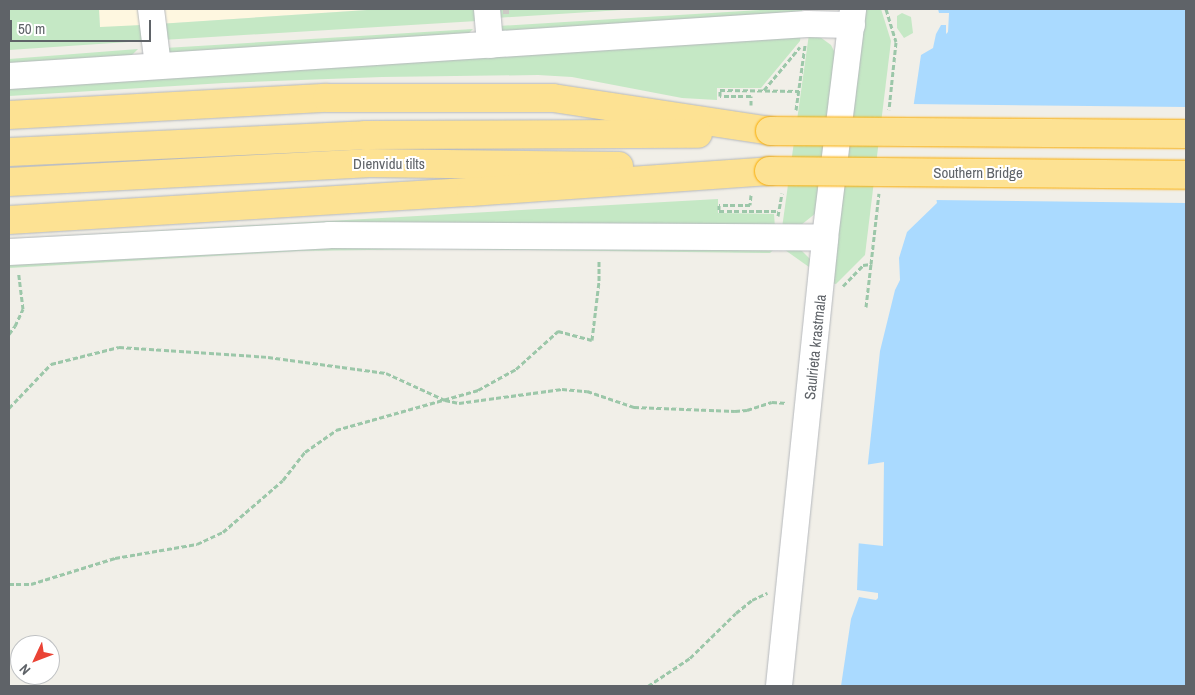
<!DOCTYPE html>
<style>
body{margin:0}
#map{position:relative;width:1195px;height:695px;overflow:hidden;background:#f1efe8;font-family:"Archivo Narrow",sans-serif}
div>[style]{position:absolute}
.commercial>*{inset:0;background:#fef7e0}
.green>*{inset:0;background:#c5e8c5}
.water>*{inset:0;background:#aadaff}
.pier>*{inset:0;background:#f1efe8}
.building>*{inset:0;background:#cccac5;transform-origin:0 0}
.path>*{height:3px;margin-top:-1.5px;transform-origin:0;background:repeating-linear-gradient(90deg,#9cc7a9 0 5px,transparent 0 7.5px)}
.roads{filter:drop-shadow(0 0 1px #b5b8bc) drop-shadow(0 0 1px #b5b8bc)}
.minor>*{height:26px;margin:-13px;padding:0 13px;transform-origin:13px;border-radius:13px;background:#fff}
.highway>*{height:28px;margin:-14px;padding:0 14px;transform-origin:14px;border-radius:14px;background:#fde293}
.bridges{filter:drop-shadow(0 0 1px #f9ab00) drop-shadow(0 0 1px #f9ab00)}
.highway-bridge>*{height:28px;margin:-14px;padding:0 14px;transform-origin:14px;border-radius:14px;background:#fde293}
span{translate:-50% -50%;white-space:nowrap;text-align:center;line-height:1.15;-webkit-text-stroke:4px #fff;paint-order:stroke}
.street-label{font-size:15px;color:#5f6368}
.frame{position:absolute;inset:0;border:10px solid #5f6368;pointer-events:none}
.north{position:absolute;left:10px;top:635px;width:50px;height:50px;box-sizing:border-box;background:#fff;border:1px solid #bfc1c3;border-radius:50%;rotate:227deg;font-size:14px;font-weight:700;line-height:20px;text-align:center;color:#5f6368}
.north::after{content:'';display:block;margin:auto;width:18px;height:22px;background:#ea4335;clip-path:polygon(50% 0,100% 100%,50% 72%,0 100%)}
.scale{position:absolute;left:10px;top:20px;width:141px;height:22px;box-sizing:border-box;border:2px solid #5f6368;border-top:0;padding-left:6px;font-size:15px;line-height:18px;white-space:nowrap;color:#5f6368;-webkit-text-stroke:4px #fff;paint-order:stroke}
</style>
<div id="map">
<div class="commercial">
<i style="clip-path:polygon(99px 9px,381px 9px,100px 28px)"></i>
</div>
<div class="green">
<i style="clip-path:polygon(9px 9px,99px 9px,100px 27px,142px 25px,143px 41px,9px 50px)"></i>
<i style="clip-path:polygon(382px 9px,477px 9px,477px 21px,162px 40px,158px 24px)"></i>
<i style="clip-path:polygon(495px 9px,503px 9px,503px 14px,509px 14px,509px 9px,637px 9px,496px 18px)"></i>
<i style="clip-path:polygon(778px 9px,802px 9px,802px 16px,503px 31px,498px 26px)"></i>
<i style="clip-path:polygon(865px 9px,881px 9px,891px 41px,865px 255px,836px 284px,831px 283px)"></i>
<i style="clip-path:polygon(902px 13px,911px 17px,913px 33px,904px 38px,897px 28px,897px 16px)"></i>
<i style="clip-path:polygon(473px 29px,468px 34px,170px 53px,165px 48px)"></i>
<i style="clip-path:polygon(801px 33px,800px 41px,761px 88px,717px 88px,717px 100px,682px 98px,572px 77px,538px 75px,382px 77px,224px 83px,9px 96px,9px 84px)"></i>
<i style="clip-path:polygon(809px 34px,820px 37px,831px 45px,836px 55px,816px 213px,801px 225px,782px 228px)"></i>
<i style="clip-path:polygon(138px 49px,131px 56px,9px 68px,9px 59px)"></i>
<i style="clip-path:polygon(718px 199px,718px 213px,774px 214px,775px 228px,9px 239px)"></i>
<i style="clip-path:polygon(331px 243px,773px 250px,770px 253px,437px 249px,299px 251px,9px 268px,9px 261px)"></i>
<i style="clip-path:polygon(785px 250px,801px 250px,811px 260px,809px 267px)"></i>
</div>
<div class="water">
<i style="clip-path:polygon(938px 9px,1186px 9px,1186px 686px,841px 686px,851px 619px,859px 597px,876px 600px,878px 598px,878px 593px,857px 590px,859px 536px,869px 536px,867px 472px,880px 351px,895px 290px,900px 280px,899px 258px,907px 232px,937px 203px,933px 179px,913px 109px,921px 55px,933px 48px,936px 34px,941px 25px,946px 25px,946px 34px,948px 32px,949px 13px,939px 13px)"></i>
</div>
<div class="pier">
<i style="clip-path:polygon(911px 104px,1186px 107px,1186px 203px,934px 200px,922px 145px,910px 110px)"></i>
<i style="clip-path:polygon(884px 462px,883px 546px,856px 543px,857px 534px,867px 533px,865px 465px)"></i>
</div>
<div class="building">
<i style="left:503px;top:9px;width:6px;height:5px"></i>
</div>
<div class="path">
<i style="left:886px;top:9px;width:34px;rotate:73deg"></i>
<i style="left:896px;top:42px;width:68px;rotate:95.9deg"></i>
<i style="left:764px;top:90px;width:56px;rotate:-50.1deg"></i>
<i style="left:751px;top:105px;width:9px;rotate:-90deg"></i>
<i style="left:751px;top:96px;width:31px;rotate:180deg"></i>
<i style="left:720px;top:96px;width:6px;rotate:-90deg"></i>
<i style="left:720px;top:90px;width:79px;rotate:0.7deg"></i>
<i style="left:796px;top:110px;width:66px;rotate:-82.1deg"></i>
<i style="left:751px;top:195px;width:10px;rotate:96deg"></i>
<i style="left:750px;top:205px;width:31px;rotate:180deg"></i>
<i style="left:719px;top:205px;width:6px;rotate:90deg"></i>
<i style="left:719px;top:211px;width:59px"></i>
<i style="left:778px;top:216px;width:23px;rotate:-80deg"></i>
<i style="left:843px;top:286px;width:29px;rotate:-46deg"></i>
<i style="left:863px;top:265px;width:8px;rotate:-7deg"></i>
<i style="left:871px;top:264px;width:71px;rotate:-83.6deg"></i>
<i style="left:866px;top:307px;width:43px;rotate:-83.4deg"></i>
<i style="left:9px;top:334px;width:10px;rotate:-53deg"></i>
<i style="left:15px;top:326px;width:19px;rotate:-65deg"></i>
<i style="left:23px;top:309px;width:35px;rotate:-97deg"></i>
<i style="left:9px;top:408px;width:61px;rotate:-46.3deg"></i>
<i style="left:51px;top:364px;width:70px;rotate:-14deg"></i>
<i style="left:119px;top:347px;width:149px;rotate:3.8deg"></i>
<i style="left:268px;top:357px;width:119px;rotate:7.7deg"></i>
<i style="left:386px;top:373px;width:65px;rotate:24.6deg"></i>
<i style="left:445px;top:400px;width:14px;rotate:12deg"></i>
<i style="left:459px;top:403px;width:104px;rotate:-7.7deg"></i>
<i style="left:562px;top:389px;width:25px;rotate:5deg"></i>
<i style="left:587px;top:391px;width:50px;rotate:18.8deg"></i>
<i style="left:634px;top:407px;width:101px;rotate:2.3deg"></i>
<i style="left:735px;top:411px;width:12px;rotate:-5deg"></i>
<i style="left:747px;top:410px;width:26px;rotate:-18deg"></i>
<i style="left:772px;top:402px;width:15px;rotate:4deg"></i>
<i style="left:9px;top:584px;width:22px"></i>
<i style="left:31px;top:584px;width:88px;rotate:-17.2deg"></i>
<i style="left:115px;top:558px;width:83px;rotate:-9.7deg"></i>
<i style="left:197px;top:544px;width:29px;rotate:-25deg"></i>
<i style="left:223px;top:532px;width:79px;rotate:-40.9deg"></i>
<i style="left:283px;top:480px;width:36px;rotate:-52deg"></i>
<i style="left:305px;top:452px;width:38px;rotate:-35deg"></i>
<i style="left:336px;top:430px;width:148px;rotate:-15.7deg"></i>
<i style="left:478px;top:390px;width:43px;rotate:-28.9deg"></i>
<i style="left:516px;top:369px;width:57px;rotate:-42.1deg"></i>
<i style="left:558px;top:331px;width:35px;rotate:15deg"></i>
<i style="left:592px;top:340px;width:59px;rotate:-83.2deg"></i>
<i style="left:599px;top:281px;width:22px;rotate:-90deg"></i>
<i style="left:648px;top:686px;width:50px;rotate:-33.7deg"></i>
<i style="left:690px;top:658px;width:64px;rotate:-44.4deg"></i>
<i style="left:736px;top:613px;width:21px;rotate:-39deg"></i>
<i style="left:752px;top:600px;width:17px;rotate:-25deg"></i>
</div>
<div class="roads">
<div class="minor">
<i style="left:151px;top:9px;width:57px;rotate:83deg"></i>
<i style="left:487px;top:9px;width:36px;rotate:85deg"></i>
<i style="left:9px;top:76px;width:800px;rotate:-3.73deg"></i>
<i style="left:807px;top:24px;width:45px;rotate:1.3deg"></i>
<i style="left:9px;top:252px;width:320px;rotate:-3deg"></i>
<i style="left:329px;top:235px;width:496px;rotate:0.3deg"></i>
<i style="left:779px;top:686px;width:450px;rotate:-84.1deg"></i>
<i style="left:825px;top:238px;width:231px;rotate:-83deg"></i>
</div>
<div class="highway">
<i style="left:9px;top:115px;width:318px;rotate:-3.1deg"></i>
<i style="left:327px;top:98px;width:226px"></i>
<i style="left:553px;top:98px;width:219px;rotate:8.6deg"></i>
<i style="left:9px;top:152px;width:356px;rotate:-2.7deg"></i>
<i style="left:365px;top:135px;width:333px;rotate:-0.2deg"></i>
<i style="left:9px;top:182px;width:358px;rotate:-3deg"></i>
<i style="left:366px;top:163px;width:253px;rotate:0.7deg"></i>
<i style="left:9px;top:220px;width:463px;rotate:-3.5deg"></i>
<i style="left:471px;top:192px;width:299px;rotate:-4deg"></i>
</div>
</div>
<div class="bridges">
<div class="highway-bridge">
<i style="left:770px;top:131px;width:416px;rotate:0.4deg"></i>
<i style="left:769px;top:171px;width:417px;rotate:0.5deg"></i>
</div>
</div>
<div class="street-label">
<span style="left:389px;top:164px">Dienvidu tilts</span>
<span style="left:978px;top:173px">Southern Bridge</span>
<span style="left:815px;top:347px;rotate:-84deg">Saulrieta krastmala</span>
</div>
<div class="frame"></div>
<div class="north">N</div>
<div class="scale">50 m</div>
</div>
